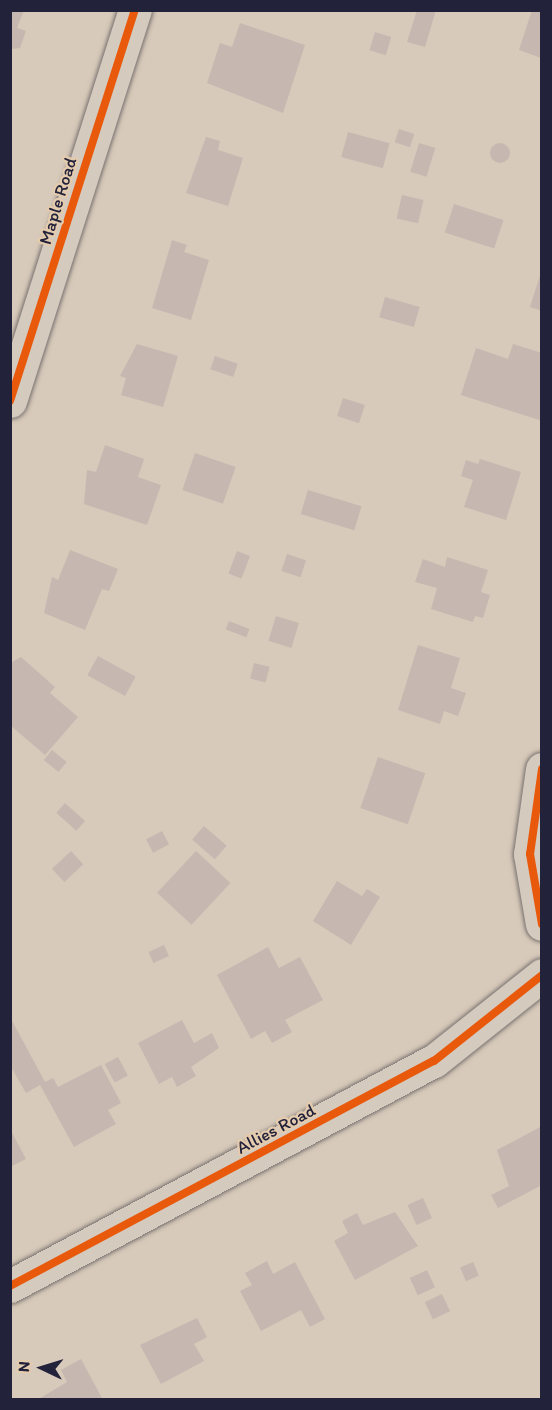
<!DOCTYPE html>
<style>
body{margin:0}
#map{position:relative;width:552px;height:1410px;overflow:hidden;background:#d8caba;font-family:Itim,sans-serif}
div>[style]{position:absolute}
.building>*{inset:0;background:#c6b7b0;transform-origin:0 0}
.round{border-radius:50%}
.roads{filter:drop-shadow(0 0 2px #787270) drop-shadow(0 0 2px #787270)}
.street>*{height:33px;margin:-16.5px;padding:0 16.5px;transform-origin:16.5px;border-radius:16.5px;background:#d4cabe}
.cycleway>*{height:8px;margin:-4px;padding:0 4px;transform-origin:4px;border-radius:4px;background:#e8590c}
span{translate:-50% -50%;white-space:nowrap;text-align:center;line-height:1.15;-webkit-text-stroke:4.5px #e5cbad;paint-order:stroke}
.street-label{font-size:18px;color:#22223b}
.frame{position:absolute;inset:0;border:12px solid #22223b;pointer-events:none}
.north{position:absolute;left:12px;top:1338px;width:60px;height:60px;-webkit-text-stroke:4px #e5cbad;paint-order:stroke;rotate:274deg;font-size:16px;font-weight:700;line-height:24px;text-align:center;color:#22223b}
.north::after{content:'';display:block;margin:auto;width:21px;height:27px;background:#22223b;clip-path:polygon(50% 0,100% 100%,50% 72%,0 100%)}
</style>
<div id="map">
<div class="building">
<i style="clip-path:polygon(10px 10px,24px 10px,17px 28px,26px 31px,20px 48px,11px 49px)"></i>
<i style="clip-path:polygon(417px 10px,436px 10px,425px 47px,407px 42px)"></i>
<i style="clip-path:polygon(532px 10px,542px 11px,541px 58px,519px 50px)"></i>
<i style="clip-path:polygon(240px 23px,305px 45px,283px 113px,207px 83px,220px 43px,232px 47px)"></i>
<i style="left:375px;top:32px;width:17px;height:19px;rotate:17deg"></i>
<i style="left:399px;top:129px;width:16px;height:14px;rotate:18deg"></i>
<i style="left:348px;top:132px;width:43px;height:26px;rotate:15deg"></i>
<i style="clip-path:polygon(206px 137px,220px 141px,218px 150px,243px 158px,228px 206px,186px 193px)"></i>
<i class="round" style="left:490px;top:143px;width:20px;height:20px"></i>
<i style="left:419px;top:143px;width:17px;height:30px;rotate:17deg"></i>
<i style="left:402px;top:195px;width:22px;height:24px;rotate:13deg"></i>
<i style="left:454px;top:204px;width:52px;height:30px;rotate:18deg"></i>
<i style="clip-path:polygon(172px 240px,187px 245px,184px 252px,209px 260px,191px 320px,152px 308px)"></i>
<i style="clip-path:polygon(541px 272px,542px 272px,542px 311px,530px 307px)"></i>
<i style="left:385px;top:297px;width:36px;height:21px;rotate:16deg"></i>
<i style="clip-path:polygon(137px 344px,178px 356px,163px 407px,121px 395px,126px 378px,120px 376px)"></i>
<i style="clip-path:polygon(513px 344px,542px 353px,542px 421px,461px 395px,476px 348px,508px 359px)"></i>
<i style="left:215px;top:356px;width:24px;height:14px;rotate:19deg"></i>
<i style="left:343px;top:398px;width:23px;height:19px;rotate:18deg"></i>
<i style="clip-path:polygon(105px 445px,144px 459px,138px 477px,161px 485px,147px 525px,84px 504px,87px 470px,96px 472px)"></i>
<i style="left:195px;top:453px;width:43px;height:39px;rotate:19deg"></i>
<i style="clip-path:polygon(480px 459px,521px 472px,506px 520px,464px 507px,473px 480px,461px 476px,466px 460px,478px 464px)"></i>
<i style="left:308px;top:490px;width:56px;height:25px;rotate:17deg"></i>
<i style="clip-path:polygon(70px 550px,118px 569px,109px 591px,102px 589px,85px 630px,44px 613px,52px 577px,58px 580px)"></i>
<i style="left:237px;top:551px;width:14px;height:24px;rotate:21deg"></i>
<i style="left:287px;top:554px;width:20px;height:18px;rotate:18deg"></i>
<i style="clip-path:polygon(447px 557px,488px 570px,481px 592px,490px 595px,483px 618px,475px 616px,473px 622px,431px 609px,437px 588px,415px 582px,423px 559px,445px 567px)"></i>
<i style="left:276px;top:616px;width:24px;height:26px;rotate:17deg"></i>
<i style="left:229px;top:621px;width:22px;height:9px;rotate:21deg"></i>
<i style="clip-path:polygon(418px 645px,460px 658px,451px 688px,466px 693px,458px 716px,444px 711px,440px 724px,398px 710px)"></i>
<i style="left:98px;top:656px;width:43px;height:22px;rotate:29deg"></i>
<i style="clip-path:polygon(21px 657px,55px 687px,50px 693px,78px 717px,45px 755px,10px 725px,10px 663px)"></i>
<i style="left:254px;top:663px;width:16px;height:16px;rotate:14deg"></i>
<i style="left:52px;top:750px;width:19px;height:13px;rotate:39deg"></i>
<i style="left:378px;top:757px;width:50px;height:54px;rotate:19deg"></i>
<i style="left:65px;top:803px;width:27px;height:13px;rotate:42deg"></i>
<i style="left:204px;top:826px;width:30px;height:18px;rotate:41deg"></i>
<i style="left:162px;top:831px;width:15px;height:18px;rotate:62deg"></i>
<i style="left:71px;top:851px;width:18px;height:26px;rotate:47deg"></i>
<i style="left:196px;top:851px;width:47px;height:57px;rotate:43deg"></i>
<i style="clip-path:polygon(337px 881px,362px 896px,367px 889px,380px 897px,351px 945px,313px 921px)"></i>
<i style="left:164px;top:945px;width:12px;height:17px;rotate:66deg"></i>
<i style="clip-path:polygon(268px 947px,279px 968px,300px 957px,323px 1000px,285px 1020px,292px 1032px,272px 1043px,265px 1031px,251px 1039px,217px 975px)"></i>
<i style="clip-path:polygon(10px 1017px,45px 1082px,53px 1078px,58px 1087px,101px 1065px,121px 1103px,108px 1110px,116px 1124px,74px 1147px,40px 1085px,26px 1093px,10px 1065px)"></i>
<i style="clip-path:polygon(182px 1020px,194px 1043px,212px 1033px,219px 1048px,191px 1067px,196px 1076px,177px 1087px,172px 1077px,159px 1084px,138px 1043px)"></i>
<i style="left:118px;top:1057px;width:21px;height:15px;rotate:62deg"></i>
<i style="clip-path:polygon(542px 1126px,542px 1185px,498px 1208px,491px 1195px,509px 1186px,497px 1150px)"></i>
<i style="clip-path:polygon(10px 1129px,26px 1159px,10px 1167px)"></i>
<i style="left:423px;top:1198px;width:22px;height:17px;rotate:66deg"></i>
<i style="clip-path:polygon(395px 1212px,418px 1246px,355px 1280px,334px 1241px,348px 1233px,342px 1221px,357px 1213px,363px 1225px)"></i>
<i style="clip-path:polygon(267px 1261px,273px 1274px,295px 1262px,325px 1319px,310px 1327px,301px 1310px,261px 1331px,240px 1291px,252px 1285px,245px 1273px)"></i>
<i style="left:473px;top:1262px;width:15px;height:14px;rotate:67deg"></i>
<i style="left:427px;top:1270px;width:19px;height:19px;rotate:65deg"></i>
<i style="left:442px;top:1294px;width:19px;height:19px;rotate:65deg"></i>
<i style="clip-path:polygon(197px 1318px,207px 1337px,194px 1344px,204px 1361px,161px 1384px,140px 1345px)"></i>
<i style="clip-path:polygon(81px 1359px,103px 1400px,37px 1400px,67px 1382px,61px 1370px)"></i>
</div>
<div class="roads">
<div class="street">
<i style="left:10px;top:401px;width:410px;rotate:-72.3deg"></i>
<i style="left:542px;top:769px;width:86px;rotate:98deg"></i>
<i style="left:530px;top:854px;width:71px;rotate:80.3deg"></i>
<i style="left:10px;top:1286px;width:480px;rotate:-28deg"></i>
<i style="left:434px;top:1061px;width:138px;rotate:-38.5deg"></i>
</div>
</div>
<div class="cycleway">
<i style="left:10px;top:401px;width:410px;rotate:-72.3deg"></i>
<i style="left:542px;top:769px;width:86px;rotate:98deg"></i>
<i style="left:530px;top:854px;width:71px;rotate:80.3deg"></i>
<i style="left:10px;top:1286px;width:480px;rotate:-28deg"></i>
<i style="left:434px;top:1061px;width:138px;rotate:-38.5deg"></i>
</div>
<div class="street-label">
<span style="left:58px;top:201px;rotate:-73deg">Maple Road</span>
<span style="left:276px;top:1129px;rotate:-28deg">Allies Road</span>
</div>
<div class="frame"></div>
<div class="north">N</div>
</div>
